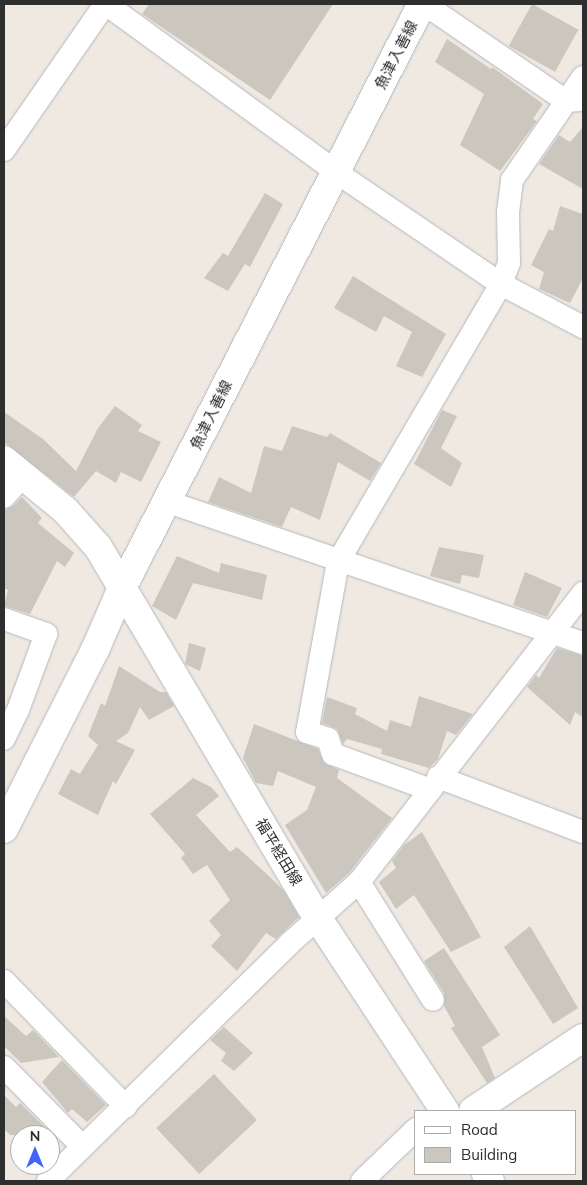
<!DOCTYPE html>
<meta charset="utf-8">
<style>
body{margin:0}
#map{position:relative;width:587px;height:1185px;overflow:hidden;background:#efe9e1;font-family:Mulish,"Noto Sans JP",sans-serif}
div>[style]{position:absolute}
.building>*{inset:0;background:#cbc7bf;transform-origin:0 0}
.roads{filter:drop-shadow(0 0 1px #b4b7c1) drop-shadow(0 0 1px #b4b7c1)}
.street>*{height:22px;margin:-11px;padding:0 11px;transform-origin:11px;border-radius:11px;background:#fff}
.secondary>*{height:28px;margin:-14px;padding:0 14px;transform-origin:14px;border-radius:14px;background:#fff}
span{translate:-50% -50%;white-space:nowrap;text-align:center;line-height:1.15;-webkit-text-stroke:4px #fff;paint-order:stroke}
.street-label{font-size:15px;color:#2e2e2e}
.frame{position:absolute;inset:0;border:5px solid #2e2e2e;pointer-events:none}
.legend{position:absolute;left:414px;top:1110px;width:162px;height:65px;box-sizing:border-box;background:#fff;border:1px solid #ababab;margin:0;padding:6px 9px;list-style:none;font-size:15px;color:#2e2e2e}
.legend li{display:flex;align-items:center;gap:10px;height:25px}
.legend b{width:25px;border:1px solid #ababab}
.north{position:absolute;left:10px;top:1125px;width:50px;height:50px;box-sizing:border-box;background:#fff;border:1px solid #ababab;border-radius:50%;rotate:0deg;font-size:14px;font-weight:700;line-height:20px;text-align:center;color:#2e2e2e}
.north::after{content:'';display:block;margin:auto;width:18px;height:22px;background:#4264fb;clip-path:polygon(50% 0,100% 100%,50% 72%,0 100%)}
</style>
<div id="map">
<div class="building">
<i style="clip-path:polygon(149px 4px,333px 4px,270px 100px,142px 14px)"></i>
<i style="left:532px;top:4px;width:53px;height:48px;rotate:29deg"></i>
<i style="clip-path:polygon(447px 39px,491px 69px,492px 67px,543px 104px,533px 119px,537px 121px,500px 171px,460px 145px,484px 94px,435px 62px)"></i>
<i style="clip-path:polygon(583px 127px,583px 189px,539px 164px,559px 135px,570px 142px)"></i>
<i style="clip-path:polygon(265px 193px,283px 204px,250px 267px,245px 264px,228px 291px,204px 278px,223px 253px,228px 256px)"></i>
<i style="clip-path:polygon(560px 206px,583px 214px,583px 278px,570px 303px,539px 289px,544px 272px,531px 265px,549px 229px,553px 231px)"></i>
<i style="clip-path:polygon(353px 276px,446px 334px,422px 377px,396px 366px,412px 332px,384px 316px,376px 332px,334px 308px)"></i>
<i style="clip-path:polygon(115px 406px,142px 425px,138px 431px,161px 442px,141px 482px,121px 472px,116px 483px,96px 471px,74px 497px,4px 442px,4px 412px,43px 439px,76px 471px,98px 428px)"></i>
<i style="clip-path:polygon(442px 410px,457px 416px,441px 448px,462px 463px,451px 487px,414px 464px)"></i>
<i style="clip-path:polygon(292px 426px,327px 437px,330px 433px,381px 463px,370px 481px,338px 462px,320px 520px,291px 507px,282px 527px,208px 502px,219px 477px,251px 493px,264px 446px,282px 451px)"></i>
<i style="clip-path:polygon(22px 497px,42px 518px,38px 523px,74px 553px,65px 567px,57px 561px,30px 614px,4px 606px,8px 590px,4px 588px,4px 510px,13px 506px)"></i>
<i style="clip-path:polygon(439px 547px,484px 555px,479px 578px,462px 575px,460px 584px,430px 576px)"></i>
<i style="clip-path:polygon(177px 556px,219px 573px,221px 563px,267px 575px,262px 600px,193px 583px,176px 620px,152px 606px)"></i>
<i style="clip-path:polygon(525px 572px,562px 588px,547px 617px,513px 605px)"></i>
<i style="clip-path:polygon(189px 643px,206px 648px,200px 671px,185px 664px)"></i>
<i style="clip-path:polygon(557px 648px,583px 656px,583px 717px,575px 712px,570px 725px,527px 687px,536px 675px,539px 678px)"></i>
<i style="clip-path:polygon(119px 666px,160px 692px,166px 692px,174px 706px,149px 720px,140px 707px,128px 733px,116px 741px,135px 750px,116px 784px,113px 781px,98px 815px,58px 794px,71px 769px,80px 774px,98px 745px,88px 736px,101px 703px,105px 706px)"></i>
<i style="clip-path:polygon(419px 696px,473px 714px,456px 735px,447px 731px,438px 759px,429px 768px,381px 754px,382px 749px,347px 739px,343px 744px,337px 729px,322px 723px,327px 697px,357px 708px,355px 714px,387px 731px,390px 720px,411px 727px)"></i>
<i style="clip-path:polygon(254px 724px,318px 749px,324px 763px,339px 770px,337px 778px,392px 818px,349px 873px,326px 893px,285px 825px,307px 810px,316px 787px,278px 771px,273px 786px,256px 783px,243px 758px)"></i>
<i style="clip-path:polygon(193px 778px,211px 787px,219px 796px,196px 815px,230px 852px,237px 847px,270px 877px,284px 891px,299px 917px,276px 939px,266px 933px,237px 971px,211px 946px,221px 935px,209px 921px,230px 900px,207px 865px,193px 874px,181px 858px,185px 854px,150px 814px)"></i>
<i style="clip-path:polygon(422px 832px,481px 937px,451px 952px,414px 895px,396px 909px,379px 882px,396px 868px,392px 861px,404px 845px)"></i>
<i style="clip-path:polygon(530px 926px,578px 1008px,553px 1024px,504px 947px)"></i>
<i style="clip-path:polygon(444px 948px,500px 1035px,482px 1047px,495px 1078px,487px 1083px,451px 1028px,455px 1026px,444px 1006px,444px 993px,424px 961px)"></i>
<i style="clip-path:polygon(4px 1016px,26px 1036px,33px 1030px,59px 1057px,21px 1063px,4px 1046px)"></i>
<i style="clip-path:polygon(224px 1027px,253px 1053px,234px 1071px,221px 1061px,226px 1053px,210px 1040px)"></i>
<i style="clip-path:polygon(62px 1060px,106px 1105px,87px 1122px,72px 1109px,68px 1113px,42px 1082px)"></i>
<i style="left:214px;top:1074px;width:63px;height:79px;rotate:47deg"></i>
<i style="clip-path:polygon(4px 1095px,16px 1107px,20px 1103px,53px 1135px,10px 1135px,4px 1129px)"></i>
</div>
<div class="roads">
<div class="street">
<i style="left:106px;top:4px;width:285px;rotate:36.1deg"></i>
<i style="left:336px;top:172px;width:199px;rotate:34.2deg"></i>
<i style="left:501px;top:284px;width:322px;rotate:120.4deg"></i>
<i style="left:338px;top:562px;width:173px;rotate:100.3deg"></i>
<i style="left:307px;top:732px;width:22px;rotate:18deg"></i>
<i style="left:328px;top:739px;width:16px;rotate:72deg"></i>
<i style="left:333px;top:754px;width:104px;rotate:20.2deg"></i>
<i style="left:421px;top:5px;width:17px;rotate:25deg"></i>
<i style="left:436px;top:12px;width:158px;rotate:34.4deg"></i>
<i style="left:566px;top:101px;width:15px;rotate:-4deg"></i>
<i style="left:583px;top:77px;width:125px;rotate:124.6deg"></i>
<i style="left:512px;top:180px;width:31px;rotate:97deg"></i>
<i style="left:508px;top:211px;width:52px;rotate:88.9deg"></i>
<i style="left:509px;top:263px;width:22px;rotate:111deg"></i>
<i style="left:501px;top:284px;width:93px;rotate:27.7deg"></i>
<i style="left:4px;top:150px;width:178px;rotate:-55.3deg"></i>
<i style="left:4px;top:497px;width:28px;rotate:-48deg"></i>
<i style="left:168px;top:502px;width:438px;rotate:18.8deg"></i>
<i style="left:4px;top:619px;width:45px;rotate:19.7deg"></i>
<i style="left:46px;top:634px;width:81px;rotate:110.2deg"></i>
<i style="left:18px;top:710px;width:32px;rotate:116deg"></i>
<i style="left:438px;top:777px;width:155px;rotate:20.8deg"></i>
<i style="left:359px;top:882px;width:139px;rotate:57.9deg"></i>
<i style="left:4px;top:981px;width:175px;rotate:45.9deg"></i>
<i style="left:4px;top:1067px;width:112px;rotate:45.4deg"></i>
<i style="left:48px;top:1181px;width:339px;rotate:-44.5deg"></i>
<i style="left:290px;top:943px;width:92px;rotate:-41.5deg"></i>
<i style="left:359px;top:882px;width:366px;rotate:-52.2deg"></i>
<i style="left:362px;top:1181px;width:75px;rotate:-43.9deg"></i>
</div>
<div class="secondary">
<i style="left:4px;top:460px;width:80px;rotate:39.4deg"></i>
<i style="left:66px;top:511px;width:48px;rotate:48.4deg"></i>
<i style="left:98px;top:547px;width:434px;rotate:59.4deg"></i>
<i style="left:319px;top:920px;width:229px;rotate:56.6deg"></i>
<i style="left:4px;top:829px;width:201px;rotate:-63.1deg"></i>
<i style="left:95px;top:650px;width:68px;rotate:-66.5deg"></i>
<i style="left:122px;top:588px;width:657px;rotate:-62.81deg"></i>
<i style="left:473px;top:1111px;width:132px;rotate:-33.6deg"></i>
<i style="left:486px;top:1174px;width:8px;rotate:60deg"></i>
</div>
</div>
<div class="street-label">
<span style="left:396px;top:55px;rotate:-63deg">魚津入善線</span>
<span style="left:211px;top:415px;rotate:-64deg">魚津入善線</span>
<span style="left:279px;top:852px;rotate:59deg">福平経田線</span>
</div>
<div class="frame"></div>
<ul class="legend">
<li><b style="height:6px;background:#fff"></b>Road</li>
<li><b style="height:14px;background:#cbc7bf"></b>Building</li>
</ul>
<div class="north">N</div>
</div>
